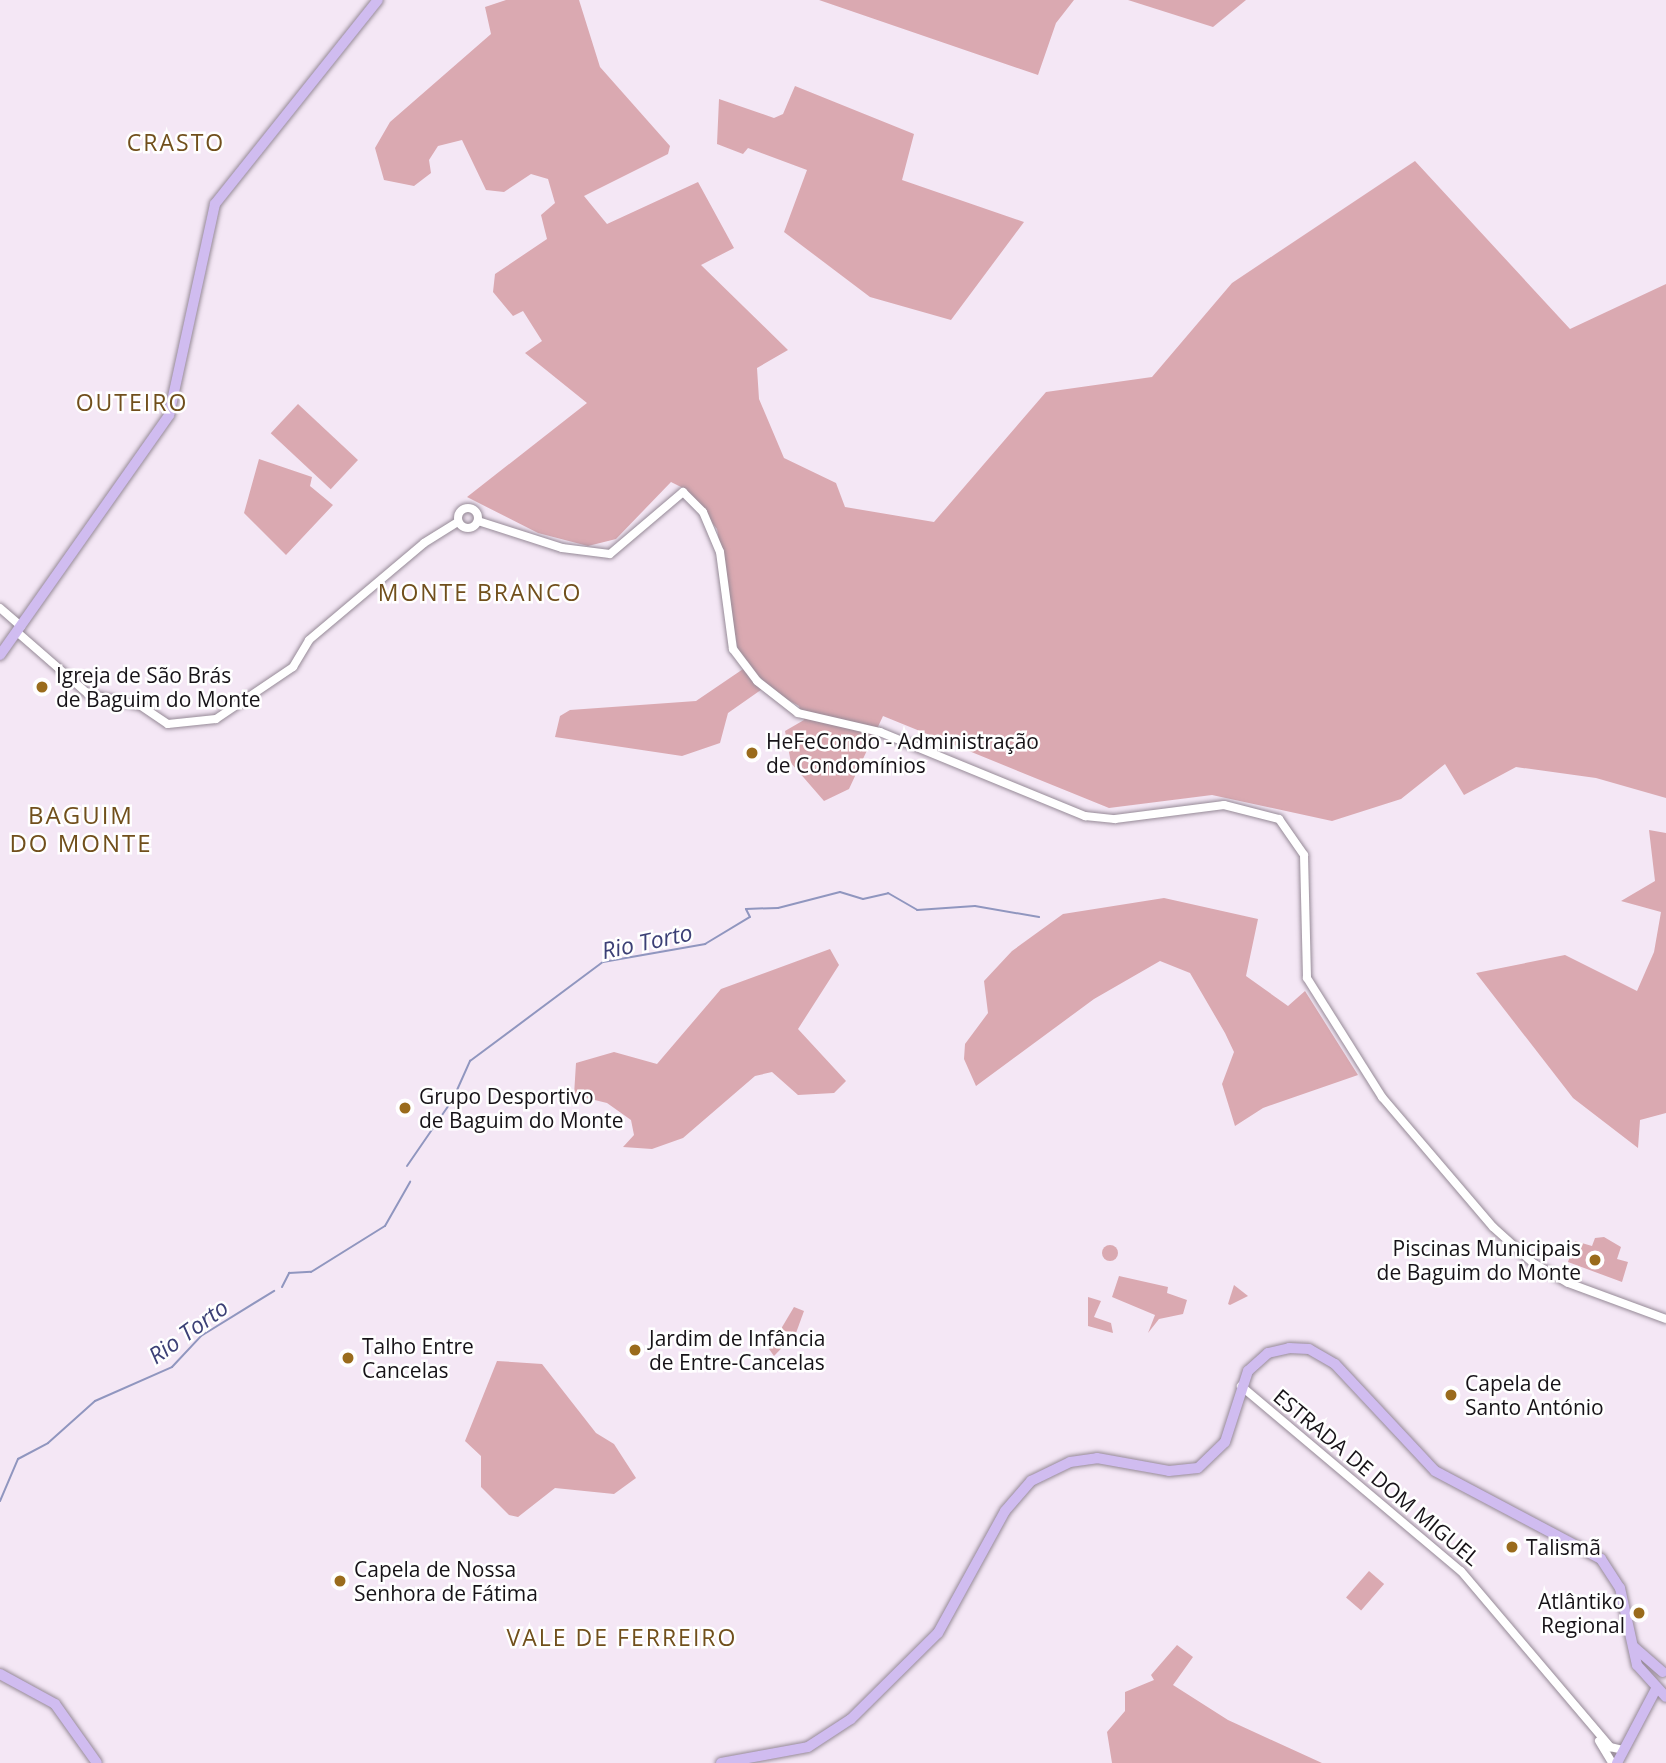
<!DOCTYPE html>
<meta charset="utf-8">
<style>
body{margin:0}
#map{position:relative;width:1666px;height:1763px;overflow:hidden;background:#f4e7f5;font-family:"Open Sans",sans-serif}
div>[style]{position:absolute}
.green>*{inset:0;background:#daa9b1;transform-origin:0 0}
.round{border-radius:50%}
.stream>*{height:2px;margin:-1px;padding:0 1px;transform-origin:1px;border-radius:1px;background:#9096bf}
.roads{filter:drop-shadow(0 0 2px #968a97) drop-shadow(0 0 2px #968a97)}
.minor>*{height:8px;margin:-4px;padding:0 4px;transform-origin:4px;border-radius:4px;background:#fff}
.minor>.ring{margin:-4px;padding:0;box-sizing:content-box;background:none;border:8px solid #fff;border-radius:50%}
.major>*{height:10px;margin:-5px;padding:0 5px;transform-origin:5px;border-radius:5px;background:#d0bcf0}
.dots>*{width:19px;height:19px;translate:-50% -50%;box-sizing:border-box;border:4px solid #fff;border-radius:50%}
span{translate:-50% -50%;white-space:nowrap;text-align:center;line-height:1.15;-webkit-text-stroke:5px #fff;paint-order:stroke}
.poi-label{font-size:21px;color:#171318}
.left{translate:0 -50%;text-align:left}
.right{translate:-100% -50%;text-align:right}
.street-label{font-size:21px;color:#171318}
.neighbourhood-label{font-size:23px;color:#714f1c;letter-spacing:2px}
.water-label{font-size:23px;color:#3c4076;font-style:italic}
.quarter-label{font-size:24px;color:#714f1c;letter-spacing:2px}
</style>
<div id="map">
<div class="green">
<i style="clip-path:polygon(506px 0,579px 0,600px 67px,670px 146px,668px 154px,584px 196px,607px 224px,698px 182px,734px 248px,701px 265px,788px 350px,757px 368px,759px 399px,784px 458px,836px 483px,845px 507px,934px 522px,1046px 392px,1152px 377px,1232px 283px,1415px 161px,1570px 329px,1666px 284px,1666px 798px,1596px 778px,1516px 767px,1464px 795px,1445px 764px,1401px 799px,1332px 821px,1212px 795px,1109px 808px,883px 716px,849px 789px,824px 801px,791px 763px,785px 731px,804px 720px,799px 706px,765px 687px,728px 713px,720px 743px,682px 756px,555px 737px,560px 716px,570px 710px,696px 701px,749px 665px,738px 651px,717px 529px,685px 489px,671px 482px,616px 539px,588px 546px,538px 533px,467px 497px,587px 403px,525px 353px,542px 341px,523px 311px,513px 316px,493px 292px,495px 274px,547px 239px,541px 215px,555px 203px,548px 179px,531px 174px,504px 192px,486px 190px,462px 140px,438px 146px,429px 160px,431px 173px,414px 186px,384px 180px,375px 148px,390px 122px,491px 34px,485px 7px)"></i>
<i style="clip-path:polygon(819px 0,1074px 0,1056px 23px,1038px 75px)"></i>
<i style="clip-path:polygon(1128px 0,1246px 0,1213px 27px)"></i>
<i style="clip-path:polygon(795px 86px,914px 134px,902px 180px,1024px 222px,951px 320px,870px 297px,784px 232px,807px 170px,748px 148px,743px 154px,717px 144px,719px 99px,774px 118px,783px 114px)"></i>
<i style="left:298px;top:404px;width:82px;height:40px;rotate:43deg"></i>
<i style="clip-path:polygon(259px 459px,312px 477px,310px 486px,333px 505px,286px 555px,244px 513px)"></i>
<i style="clip-path:polygon(1649px 830px,1666px 833px,1666px 1113px,1640px 1120px,1638px 1148px,1573px 1098px,1476px 973px,1565px 955px,1637px 991px,1654px 952px,1661px 912px,1621px 901px,1655px 881px)"></i>
<i style="clip-path:polygon(1164px 898px,1258px 919px,1246px 976px,1288px 1006px,1305px 991px,1358px 1075px,1263px 1108px,1235px 1126px,1222px 1084px,1234px 1052px,1225px 1033px,1190px 973px,1160px 961px,1094px 999px,976px 1086px,964px 1059px,965px 1044px,988px 1013px,984px 981px,1012px 951px,1063px 914px)"></i>
<i style="clip-path:polygon(830px 949px,839px 965px,798px 1029px,846px 1081px,834px 1093px,798px 1095px,772px 1072px,755px 1076px,683px 1138px,652px 1149px,623px 1147px,634px 1135px,631px 1120px,607px 1103px,574px 1095px,576px 1063px,614px 1052px,657px 1064px,721px 989px)"></i>
<i style="clip-path:polygon(1604px 1237px,1621px 1247px,1617px 1259px,1628px 1262px,1622px 1282px,1568px 1262px,1575px 1241px,1592px 1246px,1595px 1238px)"></i>
<i class="round" style="left:1102px;top:1245px;width:16px;height:16px"></i>
<i style="clip-path:polygon(1119px 1276px,1168px 1287px,1167px 1293px,1187px 1300px,1183px 1314px,1159px 1319px,1148px 1333px,1155px 1315px,1112px 1297px)"></i>
<i style="clip-path:polygon(1234px 1285px,1248px 1296px,1230px 1305px,1228px 1304px)"></i>
<i style="clip-path:polygon(1088px 1297px,1101px 1301px,1094px 1317px,1111px 1323px,1113px 1333px,1088px 1326px)"></i>
<i style="clip-path:polygon(794px 1307px,804px 1311px,796px 1333px,774px 1356px,769px 1349px)"></i>
<i style="clip-path:polygon(497px 1361px,542px 1364px,596px 1433px,614px 1444px,636px 1478px,614px 1494px,555px 1488px,518px 1517px,509px 1515px,481px 1487px,481px 1456px,465px 1441px)"></i>
<i style="left:1369px;top:1571px;width:20px;height:35px;rotate:41deg"></i>
<i style="clip-path:polygon(1177px 1645px,1193px 1657px,1173px 1685px,1228px 1720px,1322px 1763px,1112px 1763px,1107px 1732px,1125px 1711px,1125px 1692px,1154px 1680px,1151px 1675px)"></i>
</div>
<div class="stream">
<i style="left:407px;top:1166px;width:81px;rotate:-55.5deg"></i>
<i style="left:453px;top:1099px;width:42px;rotate:-65.9deg"></i>
<i style="left:470px;top:1061px;width:166px;rotate:-36.7deg"></i>
<i style="left:603px;top:962px;width:104px;rotate:-10deg"></i>
<i style="left:705px;top:944px;width:52px;rotate:-31deg"></i>
<i style="left:750px;top:917px;width:9px;rotate:-117deg"></i>
<i style="left:746px;top:909px;width:32px;rotate:-2deg"></i>
<i style="left:778px;top:908px;width:64px;rotate:-14.5deg"></i>
<i style="left:840px;top:892px;width:24px;rotate:17deg"></i>
<i style="left:863px;top:899px;width:26px;rotate:-13deg"></i>
<i style="left:888px;top:893px;width:34px;rotate:30deg"></i>
<i style="left:917px;top:910px;width:58px;rotate:-3.9deg"></i>
<i style="left:975px;top:906px;width:65px;rotate:9.8deg"></i>
<i style="left:282px;top:1287px;width:16px;rotate:-63deg"></i>
<i style="left:289px;top:1273px;width:22px;rotate:-3deg"></i>
<i style="left:311px;top:1272px;width:87px;rotate:-31.9deg"></i>
<i style="left:385px;top:1226px;width:51px;rotate:-60.4deg"></i>
<i style="left:0;top:1501px;width:46px;rotate:-66.8deg"></i>
<i style="left:18px;top:1459px;width:34px;rotate:-28deg"></i>
<i style="left:48px;top:1443px;width:63px;rotate:-41.8deg"></i>
<i style="left:95px;top:1401px;width:84px;rotate:-23.8deg"></i>
<i style="left:172px;top:1367px;width:42px;rotate:-46.9deg"></i>
<i style="left:201px;top:1336px;width:86px;rotate:-31.7deg"></i>
</div>
<div class="roads">
<div class="minor">
<i class="ring" style="left:458px;top:508px;width:12px;height:12px"></i>
<i style="left:478px;top:521px;width:88px;rotate:17.8deg"></i>
<i style="left:562px;top:548px;width:48px;rotate:7.1deg"></i>
<i style="left:610px;top:554px;width:96px;rotate:-40.3deg"></i>
<i style="left:683px;top:492px;width:28px;rotate:45deg"></i>
<i style="left:703px;top:512px;width:43px;rotate:67deg"></i>
<i style="left:720px;top:552px;width:98px;rotate:82.4deg"></i>
<i style="left:733px;top:649px;width:40px;rotate:53deg"></i>
<i style="left:757px;top:681px;width:52px;rotate:38deg"></i>
<i style="left:798px;top:713px;width:84px;rotate:13deg"></i>
<i style="left:880px;top:732px;width:222px;rotate:22.3deg"></i>
<i style="left:1085px;top:816px;width:30px;rotate:6deg"></i>
<i style="left:1115px;top:819px;width:110px;rotate:-7.3deg"></i>
<i style="left:1224px;top:805px;width:57px;rotate:14.3deg"></i>
<i style="left:1279px;top:819px;width:44px;rotate:55.2deg"></i>
<i style="left:1304px;top:855px;width:123px;rotate:88.6deg"></i>
<i style="left:1307px;top:978px;width:141px;rotate:57.8deg"></i>
<i style="left:1382px;top:1097px;width:171px;rotate:49.5deg"></i>
<i style="left:1493px;top:1227px;width:54px;rotate:42deg"></i>
<i style="left:1533px;top:1263px;width:40px;rotate:29.7deg"></i>
<i style="left:1568px;top:1283px;width:104px;rotate:20.2deg"></i>
<i style="left:0;top:608px;width:28px;rotate:41deg"></i>
<i style="left:17px;top:632px;width:94px;rotate:41.1deg"></i>
<i style="left:88px;top:694px;width:54px;rotate:12.8deg"></i>
<i style="left:141px;top:706px;width:32px;rotate:34deg"></i>
<i style="left:168px;top:724px;width:48px;rotate:-5.9deg"></i>
<i style="left:216px;top:719px;width:93px;rotate:-34deg"></i>
<i style="left:293px;top:667px;width:31px;rotate:-59deg"></i>
<i style="left:309px;top:640px;width:150px;rotate:-40.1deg"></i>
<i style="left:424px;top:543px;width:40px;rotate:-32deg"></i>
<i style="left:1241px;top:1386px;width:287px;rotate:40.1deg"></i>
<i style="left:1461px;top:1571px;width:231px;rotate:49.7deg"></i>
<i style="left:1610px;top:1747px;width:13px;rotate:13deg"></i>
<i style="left:1599px;top:1741px;width:26px;rotate:59deg"></i>
</div>
<div class="major">
<i style="left:0;top:655px;width:294px;rotate:-54.8deg"></i>
<i style="left:169px;top:415px;width:216px;rotate:-77.7deg"></i>
<i style="left:215px;top:204px;width:261px;rotate:-51.4deg"></i>
<i style="left:1634px;top:1647px;width:38px;rotate:41deg"></i>
<i style="left:0;top:1674px;width:63px;rotate:28.6deg"></i>
<i style="left:55px;top:1704px;width:72px;rotate:54.6deg"></i>
<i style="left:721px;top:1763px;width:88px;rotate:-10.4deg"></i>
<i style="left:808px;top:1747px;width:51px;rotate:-33.1deg"></i>
<i style="left:851px;top:1719px;width:122px;rotate:-44.7deg"></i>
<i style="left:938px;top:1633px;width:139px;rotate:-61.2deg"></i>
<i style="left:1005px;top:1511px;width:40px;rotate:-49deg"></i>
<i style="left:1031px;top:1481px;width:43px;rotate:-26deg"></i>
<i style="left:1070px;top:1462px;width:27px;rotate:-8deg"></i>
<i style="left:1097px;top:1458px;width:73px;rotate:10.2deg"></i>
<i style="left:1169px;top:1471px;width:29px;rotate:-6deg"></i>
<i style="left:1198px;top:1468px;width:37px;rotate:-44deg"></i>
<i style="left:1225px;top:1442px;width:75px;rotate:-72.1deg"></i>
<i style="left:1248px;top:1371px;width:27px;rotate:-42deg"></i>
<i style="left:1268px;top:1353px;width:22px;rotate:-13deg"></i>
<i style="left:1289px;top:1348px;width:20px;rotate:3deg"></i>
<i style="left:1309px;top:1349px;width:30px;rotate:30deg"></i>
<i style="left:1335px;top:1364px;width:146px;rotate:46.9deg"></i>
<i style="left:1435px;top:1471px;width:188px;rotate:27.9deg"></i>
<i style="left:1601px;top:1559px;width:35px;rotate:57deg"></i>
<i style="left:1620px;top:1588px;width:79px;rotate:77.6deg"></i>
<i style="left:1637px;top:1665px;width:43px;rotate:47.8deg"></i>
<i style="left:1617px;top:1763px;width:84px;rotate:-62.2deg"></i>
</div>
</div>
<div class="dots">
<i style="left:42px;top:687px;background:#9a6b1c"></i>
<i style="left:752px;top:753px;background:#9a6b1c"></i>
<i style="left:405px;top:1108px;background:#9a6b1c"></i>
<i style="left:1595px;top:1260px;background:#9a6b1c"></i>
<i style="left:635px;top:1350px;background:#9a6b1c"></i>
<i style="left:348px;top:1358px;background:#9a6b1c"></i>
<i style="left:1451px;top:1395px;background:#9a6b1c"></i>
<i style="left:1512px;top:1547px;background:#9a6b1c"></i>
<i style="left:340px;top:1581px;background:#9a6b1c"></i>
<i style="left:1639px;top:1613px;background:#9a6b1c"></i>
</div>
<div class="poi-label">
<span class="left" style="left:56px;top:687px">Igreja de São Brás<br>de Baguim do Monte</span>
<span class="left" style="left:766px;top:753px">HeFeCondo - Administração<br>de Condomínios</span>
<span class="left" style="left:419px;top:1108px">Grupo Desportivo<br>de Baguim do Monte</span>
<span class="right" style="left:1581px;top:1260px">Piscinas Municipais<br>de Baguim do Monte</span>
<span class="left" style="left:649px;top:1350px">Jardim de Infância<br>de Entre-Cancelas</span>
<span class="left" style="left:362px;top:1358px">Talho Entre<br>Cancelas</span>
<span class="left" style="left:1465px;top:1395px">Capela de<br>Santo António</span>
<span class="left" style="left:1526px;top:1547px">Talismã</span>
<span class="left" style="left:354px;top:1581px">Capela de Nossa<br>Senhora de Fátima</span>
<span class="right" style="left:1625px;top:1613px">Atlântiko<br>Regional</span>
</div>
<div class="street-label">
<span style="left:1377px;top:1477px;rotate:40deg">ESTRADA DE DOM MIGUEL</span>
</div>
<div class="neighbourhood-label">
<span style="left:176px;top:142px">CRASTO</span>
<span style="left:132px;top:402px">OUTEIRO</span>
<span style="left:480px;top:592px">MONTE BRANCO</span>
<span style="left:622px;top:1637px">VALE DE FERREIRO</span>
</div>
<div class="water-label">
<span style="left:647px;top:941px;rotate:-12deg">Rio Torto</span>
<span style="left:188px;top:1331px;rotate:-36deg">Rio Torto</span>
</div>
<div class="quarter-label">
<span style="left:81px;top:829px">BAGUIM<br>DO MONTE</span>
</div>
</div>
